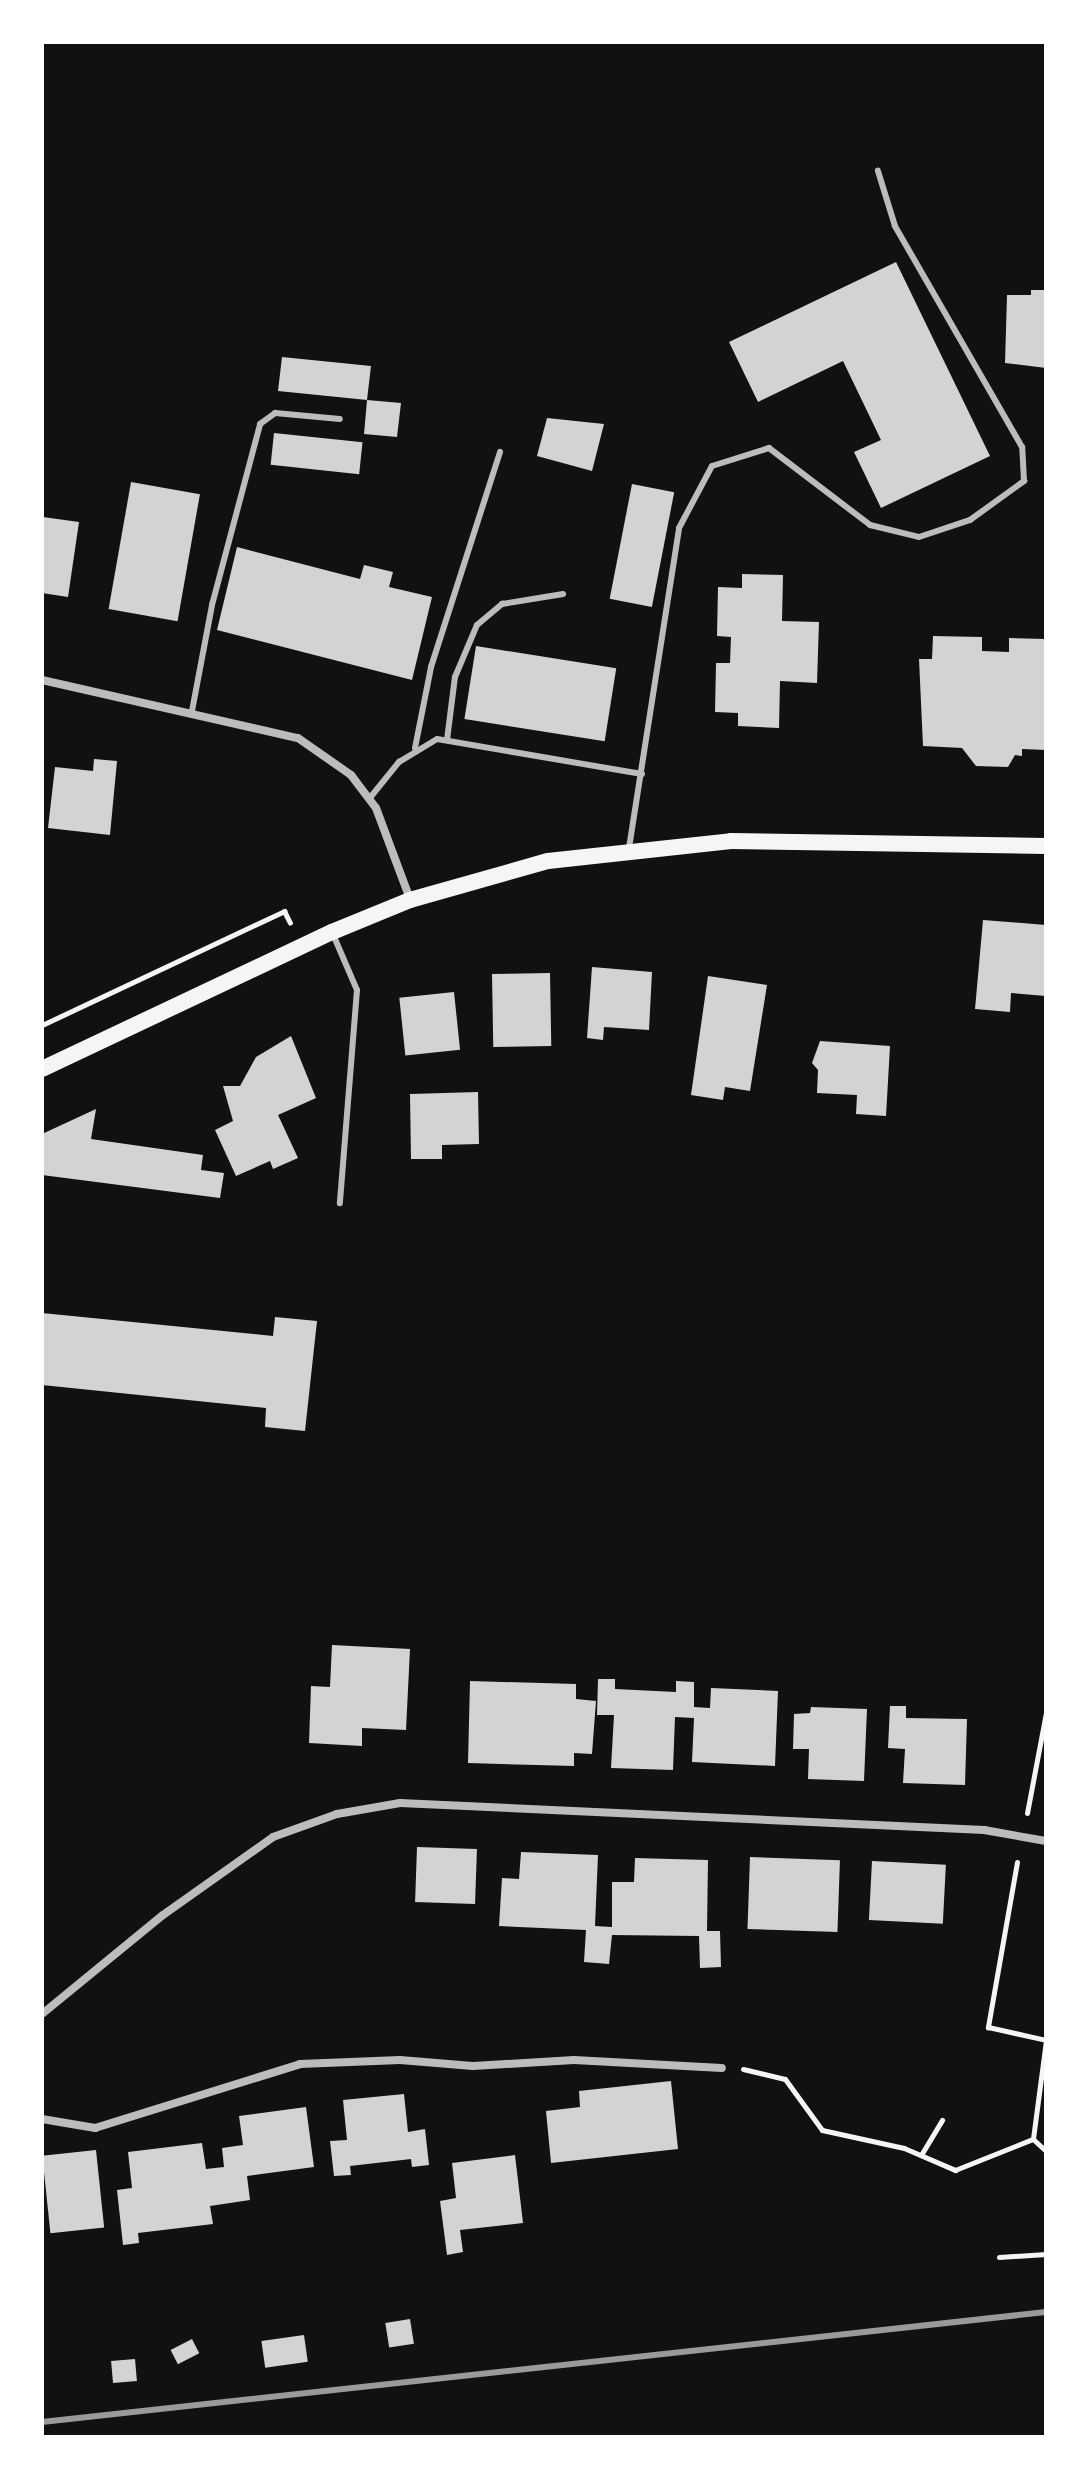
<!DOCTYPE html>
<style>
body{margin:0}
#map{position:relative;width:1088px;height:2479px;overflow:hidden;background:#111;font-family:Inter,sans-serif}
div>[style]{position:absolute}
.building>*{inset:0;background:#d3d3d3;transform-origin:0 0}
.path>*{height:5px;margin:-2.5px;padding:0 2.5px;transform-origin:2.5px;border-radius:2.5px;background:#f5f5f5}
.service>*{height:6px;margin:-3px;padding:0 3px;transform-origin:3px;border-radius:3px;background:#bcbcbc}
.minor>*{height:8px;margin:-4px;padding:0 4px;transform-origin:4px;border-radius:4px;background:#bcbcbc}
.secondary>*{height:16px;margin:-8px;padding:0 8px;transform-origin:8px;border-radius:8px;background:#f5f5f5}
.rail>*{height:6px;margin:-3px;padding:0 3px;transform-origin:3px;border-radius:3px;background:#9a9a9a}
span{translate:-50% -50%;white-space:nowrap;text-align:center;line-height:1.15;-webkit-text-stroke:6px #fff;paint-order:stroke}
.frame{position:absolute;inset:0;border:44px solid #fff;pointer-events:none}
</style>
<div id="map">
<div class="building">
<i style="clip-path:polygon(896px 262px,990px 456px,881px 508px,854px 452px,881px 440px,843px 361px,758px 402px,729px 342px)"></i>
<i style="clip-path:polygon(1031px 290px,1046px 290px,1046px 368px,1005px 363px,1007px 295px,1031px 295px)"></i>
<i style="clip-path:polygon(282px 357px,371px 366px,367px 400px,401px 403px,397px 437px,364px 434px,367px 400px,278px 391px)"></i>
<i style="clip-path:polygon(547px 418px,604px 424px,592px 471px,537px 456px)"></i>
<i style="left:274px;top:433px;width:89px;height:32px;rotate:6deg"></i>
<i style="left:131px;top:482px;width:70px;height:129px;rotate:10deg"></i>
<i style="left:632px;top:484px;width:43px;height:117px;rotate:11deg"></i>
<i style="clip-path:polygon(43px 517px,79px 522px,68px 597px,42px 593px)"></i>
<i style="clip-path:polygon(237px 547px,360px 579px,364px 565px,393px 572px,389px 587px,432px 597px,412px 680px,217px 630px)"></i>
<i style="clip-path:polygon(742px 574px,783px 575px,782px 621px,819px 622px,817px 683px,780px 681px,779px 728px,738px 726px,738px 713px,715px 712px,716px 663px,730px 663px,731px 637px,717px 636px,718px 587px,742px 588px)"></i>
<i style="clip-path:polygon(933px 636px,982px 637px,982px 651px,1009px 652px,1009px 638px,1046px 639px,1046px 750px,1022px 749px,1022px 756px,1015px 755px,1008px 767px,976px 766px,962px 748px,923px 746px,919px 659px,932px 659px)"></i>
<i style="left:476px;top:646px;width:142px;height:74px;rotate:9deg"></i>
<i style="clip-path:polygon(94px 759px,117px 761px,110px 835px,48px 828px,55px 767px,93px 771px)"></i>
<i style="clip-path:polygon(983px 920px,1046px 925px,1046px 996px,1011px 993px,1010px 1012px,975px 1009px)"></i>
<i style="clip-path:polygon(592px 967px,652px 972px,649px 1030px,604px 1027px,603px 1040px,587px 1038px)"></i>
<i style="left:550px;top:973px;width:73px;height:58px;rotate:89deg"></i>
<i style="clip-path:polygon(708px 976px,767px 985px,750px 1091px,725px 1087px,723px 1100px,691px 1095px)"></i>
<i style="left:454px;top:992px;width:58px;height:55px;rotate:84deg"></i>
<i style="clip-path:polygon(291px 1036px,316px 1098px,278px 1115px,298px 1158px,273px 1169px,270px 1161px,236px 1176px,215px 1130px,233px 1121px,223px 1086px,240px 1086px,256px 1057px)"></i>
<i style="clip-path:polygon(820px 1041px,890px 1046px,886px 1116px,856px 1114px,857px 1095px,817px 1093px,818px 1070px,812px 1063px)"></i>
<i style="clip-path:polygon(478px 1092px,479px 1144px,442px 1145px,442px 1159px,411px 1159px,410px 1094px)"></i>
<i style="clip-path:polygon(96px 1109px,91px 1139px,203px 1155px,201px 1170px,224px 1173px,220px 1198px,42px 1175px,42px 1134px)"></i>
<i style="clip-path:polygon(42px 1313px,273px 1336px,275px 1317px,317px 1321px,305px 1431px,265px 1427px,266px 1408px,42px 1385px)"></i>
<i style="clip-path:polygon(332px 1645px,410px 1649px,406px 1730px,362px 1728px,362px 1746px,309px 1743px,311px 1686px,330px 1687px)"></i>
<i style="clip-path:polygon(598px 1679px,615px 1679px,615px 1689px,676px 1692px,676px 1681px,694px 1682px,694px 1707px,710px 1708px,711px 1688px,778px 1691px,775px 1766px,692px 1762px,694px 1718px,675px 1717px,673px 1770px,611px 1768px,614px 1715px,597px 1715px)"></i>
<i style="clip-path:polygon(470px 1681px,576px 1684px,576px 1699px,596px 1701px,592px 1754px,574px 1753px,574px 1766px,468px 1763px)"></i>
<i style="clip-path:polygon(890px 1706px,906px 1706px,906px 1718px,967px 1719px,965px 1785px,903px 1783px,905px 1749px,888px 1748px)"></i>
<i style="clip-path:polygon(811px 1707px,867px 1709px,864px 1781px,808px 1779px,809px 1749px,793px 1749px,794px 1714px,810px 1713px)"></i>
<i style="left:417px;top:1847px;width:60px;height:55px;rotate:2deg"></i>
<i style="clip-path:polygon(521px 1852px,598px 1855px,595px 1926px,612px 1927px,612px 1882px,634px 1882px,635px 1858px,708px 1860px,707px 1931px,720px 1931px,721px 1967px,700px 1968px,699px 1936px,612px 1935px,609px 1964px,584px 1962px,586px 1930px,499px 1926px,502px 1878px,519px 1879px)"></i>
<i style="left:750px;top:1857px;width:90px;height:72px;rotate:2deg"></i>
<i style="left:872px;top:1861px;width:74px;height:59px;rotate:3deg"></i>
<i style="clip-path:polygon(671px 2081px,678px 2149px,551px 2163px,546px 2111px,580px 2107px,579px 2091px)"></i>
<i style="clip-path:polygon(404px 2094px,408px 2132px,425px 2129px,429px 2165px,412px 2167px,411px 2159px,350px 2166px,351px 2175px,334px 2176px,330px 2141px,347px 2140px,343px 2100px)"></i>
<i style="clip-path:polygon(306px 2107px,314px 2167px,247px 2176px,250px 2200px,210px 2206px,213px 2224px,138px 2233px,139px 2243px,123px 2245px,117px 2190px,132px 2188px,128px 2152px,202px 2143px,206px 2169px,224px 2167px,222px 2148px,243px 2145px,239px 2116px)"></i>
<i style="left:96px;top:2150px;width:78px;height:54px;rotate:84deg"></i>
<i style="clip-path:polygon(515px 2155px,523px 2223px,460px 2230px,463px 2252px,447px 2255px,440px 2201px,456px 2198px,452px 2163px)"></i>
<i style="left:410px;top:2319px;width:25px;height:25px;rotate:81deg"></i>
<i style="left:304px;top:2335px;width:27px;height:43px;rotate:82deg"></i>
<i style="left:192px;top:2339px;width:16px;height:24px;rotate:63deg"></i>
<i style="left:135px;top:2359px;width:22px;height:24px;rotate:85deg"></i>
</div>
<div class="path">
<i style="left:42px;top:1025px;width:268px;rotate:-25.2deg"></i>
<i style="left:284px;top:911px;width:13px;rotate:63deg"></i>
<i style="left:1027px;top:1813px;width:103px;rotate:-79.3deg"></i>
<i style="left:1017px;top:1862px;width:168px;rotate:100deg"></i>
<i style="left:988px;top:2027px;width:59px;rotate:12.6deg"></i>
<i style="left:1046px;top:2040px;width:100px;rotate:97.5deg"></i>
<i style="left:743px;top:2069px;width:43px;rotate:13.4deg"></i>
<i style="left:785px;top:2079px;width:63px;rotate:54deg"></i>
<i style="left:822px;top:2130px;width:84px;rotate:12.4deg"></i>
<i style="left:904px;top:2148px;width:56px;rotate:23.3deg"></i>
<i style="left:955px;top:2170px;width:84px;rotate:-21.7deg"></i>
<i style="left:1033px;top:2139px;width:18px;rotate:43deg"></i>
<i style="left:921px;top:2155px;width:41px;rotate:-59deg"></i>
<i style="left:999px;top:2257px;width:47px;rotate:-3.7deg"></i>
</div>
<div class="service">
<i style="left:192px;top:711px;width:108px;rotate:-79.3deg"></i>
<i style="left:212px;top:605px;width:187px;rotate:-75.1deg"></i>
<i style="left:260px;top:424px;width:19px;rotate:-36deg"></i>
<i style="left:275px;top:413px;width:65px;rotate:5.3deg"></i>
<i style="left:447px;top:740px;width:64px;rotate:-82.8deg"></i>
<i style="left:455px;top:677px;width:56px;rotate:-67.1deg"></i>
<i style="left:477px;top:625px;width:33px;rotate:-40deg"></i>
<i style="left:502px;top:604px;width:62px;rotate:-9.3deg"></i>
<i style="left:415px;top:748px;width:83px;rotate:-78.8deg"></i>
<i style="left:431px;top:667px;width:226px;rotate:-72.2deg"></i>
<i style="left:369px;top:799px;width:48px;rotate:-51deg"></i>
<i style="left:399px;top:762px;width:44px;rotate:-31.2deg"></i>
<i style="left:437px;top:739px;width:208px;rotate:9.7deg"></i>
<i style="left:629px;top:848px;width:324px;rotate:-81.1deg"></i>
<i style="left:679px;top:528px;width:70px;rotate:-62deg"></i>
<i style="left:712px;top:466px;width:60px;rotate:-17.5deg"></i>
<i style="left:769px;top:448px;width:127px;rotate:37.3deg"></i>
<i style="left:870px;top:525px;width:50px;rotate:13.8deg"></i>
<i style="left:919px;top:537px;width:54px;rotate:-18.4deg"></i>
<i style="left:970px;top:520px;width:67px;rotate:-35.8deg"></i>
<i style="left:1024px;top:481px;width:34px;rotate:-93deg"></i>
<i style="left:1022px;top:447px;width:255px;rotate:-119.9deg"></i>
<i style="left:895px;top:226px;width:58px;rotate:-107.2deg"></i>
<i style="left:332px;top:932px;width:63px;rotate:66.7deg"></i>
<i style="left:357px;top:990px;width:214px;rotate:94.6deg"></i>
</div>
<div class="minor">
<i style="left:42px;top:680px;width:262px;rotate:12.8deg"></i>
<i style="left:298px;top:738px;width:65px;rotate:34.9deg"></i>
<i style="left:351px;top:775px;width:41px;rotate:52.9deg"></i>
<i style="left:376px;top:808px;width:97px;rotate:69.5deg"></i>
<i style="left:42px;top:2014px;width:156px;rotate:-39.3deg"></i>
<i style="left:163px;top:1915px;width:135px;rotate:-35.3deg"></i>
<i style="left:273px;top:1837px;width:68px;rotate:-19.8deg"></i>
<i style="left:337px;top:1814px;width:64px;rotate:-9.9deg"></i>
<i style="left:400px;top:1803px;width:585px;rotate:2.65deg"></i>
<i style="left:984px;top:1830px;width:63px;rotate:10.1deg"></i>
<i style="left:42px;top:2119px;width:54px;rotate:9.6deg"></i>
<i style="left:95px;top:2128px;width:215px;rotate:-17.3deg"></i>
<i style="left:300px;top:2064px;width:100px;rotate:-2.3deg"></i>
<i style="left:400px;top:2060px;width:73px;rotate:4.7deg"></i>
<i style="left:473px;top:2066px;width:101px;rotate:-3.4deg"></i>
<i style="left:574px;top:2060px;width:148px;rotate:3.1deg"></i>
</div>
<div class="secondary">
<i style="left:42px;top:1069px;width:321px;rotate:-25.3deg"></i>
<i style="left:332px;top:932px;width:84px;rotate:-22.3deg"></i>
<i style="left:410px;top:900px;width:143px;rotate:-15.8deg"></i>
<i style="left:548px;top:861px;width:184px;rotate:-6.2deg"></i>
<i style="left:731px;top:841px;width:315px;rotate:0.9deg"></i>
</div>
<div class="rail">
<i style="left:42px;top:2422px;width:1010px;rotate:-6.25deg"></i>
</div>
<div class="frame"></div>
</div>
